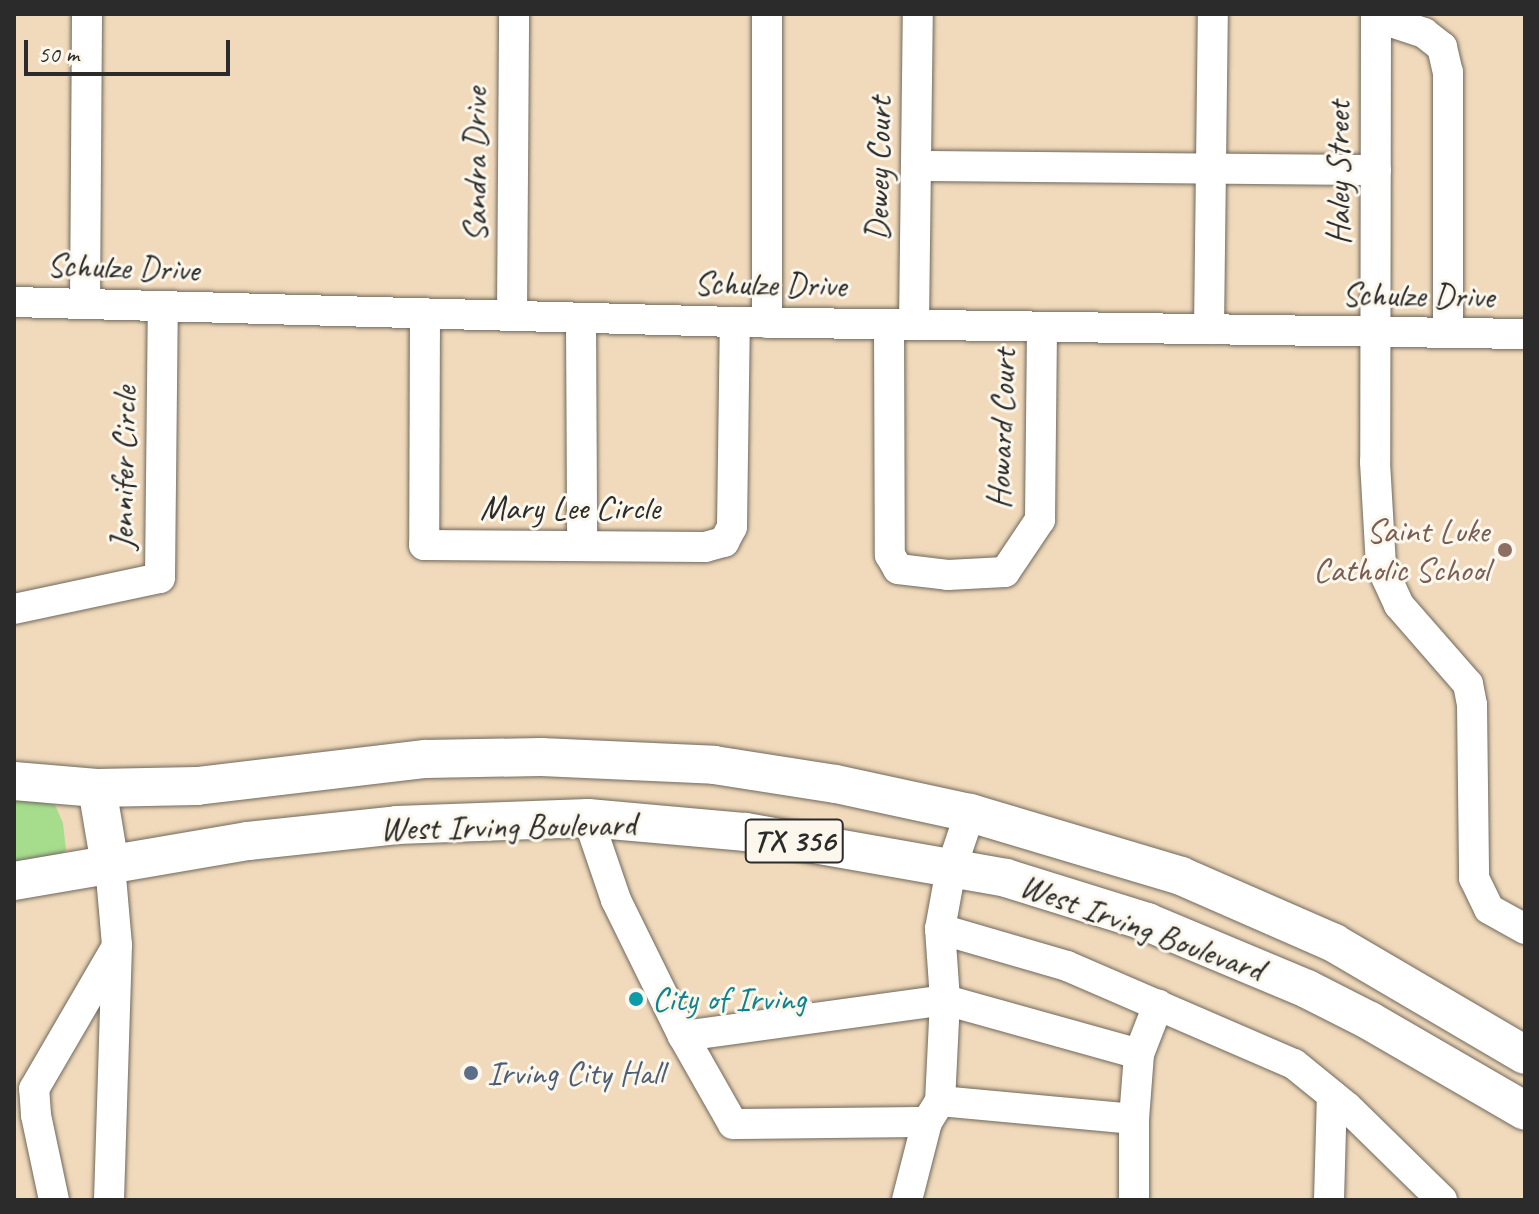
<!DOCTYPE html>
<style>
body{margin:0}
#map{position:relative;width:1539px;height:1214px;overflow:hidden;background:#f1dabb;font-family:Caveat,sans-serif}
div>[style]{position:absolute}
.green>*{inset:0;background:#a6dd8d}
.roads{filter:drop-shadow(0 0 2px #70685d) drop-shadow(0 0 2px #70685d)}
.minor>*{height:30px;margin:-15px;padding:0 15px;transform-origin:15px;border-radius:15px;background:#fff}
.major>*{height:38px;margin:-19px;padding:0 19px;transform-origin:19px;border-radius:19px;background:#fff}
.dots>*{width:22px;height:22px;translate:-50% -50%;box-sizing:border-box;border:4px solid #fbf7ec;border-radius:50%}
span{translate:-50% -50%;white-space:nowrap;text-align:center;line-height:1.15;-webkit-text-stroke:6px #fbf7ec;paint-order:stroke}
.shield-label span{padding:2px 6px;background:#fbf7ec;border:2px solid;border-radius:6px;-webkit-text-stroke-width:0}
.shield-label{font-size:32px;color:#2b2b2b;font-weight:700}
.street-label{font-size:34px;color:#2b2b2b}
.education-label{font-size:34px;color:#785e54}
.right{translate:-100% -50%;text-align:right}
.culture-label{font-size:34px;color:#0d838f}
.left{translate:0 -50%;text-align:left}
.service-label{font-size:34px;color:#4e5e75}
.frame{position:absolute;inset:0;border:16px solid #2b2b2b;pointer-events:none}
.scale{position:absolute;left:24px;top:40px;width:206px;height:36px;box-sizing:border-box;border:4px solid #2b2b2b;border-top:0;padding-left:10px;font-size:24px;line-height:28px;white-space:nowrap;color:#2b2b2b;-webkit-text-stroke:6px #fbf7ec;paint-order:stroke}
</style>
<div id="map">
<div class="green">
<i style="clip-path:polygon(14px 797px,55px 805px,63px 823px,66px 850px,57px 857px,14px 862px)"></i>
</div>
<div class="roads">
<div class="minor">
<i style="left:767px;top:14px;width:309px;rotate:90deg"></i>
<i style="left:1376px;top:14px;width:448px;rotate:90.1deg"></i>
<i style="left:1375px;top:462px;width:104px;rotate:86.7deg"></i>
<i style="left:1381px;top:566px;width:43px;rotate:65.2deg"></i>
<i style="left:1399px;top:605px;width:105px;rotate:48.9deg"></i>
<i style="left:1468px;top:684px;width:21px;rotate:79deg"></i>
<i style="left:1472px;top:705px;width:173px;rotate:89.3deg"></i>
<i style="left:1474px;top:878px;width:34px;rotate:64deg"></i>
<i style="left:1489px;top:909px;width:41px;rotate:29.1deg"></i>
<i style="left:1376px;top:17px;width:51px;rotate:18.4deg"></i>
<i style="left:1424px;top:33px;width:23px;rotate:38deg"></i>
<i style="left:1442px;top:47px;width:26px;rotate:77deg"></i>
<i style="left:1448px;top:72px;width:261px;rotate:90deg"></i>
<i style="left:916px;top:166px;width:460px;rotate:0.5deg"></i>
<i style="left:14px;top:302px;width:721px;rotate:1.59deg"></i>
<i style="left:735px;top:322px;width:790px;rotate:0.87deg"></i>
<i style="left:85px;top:304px;width:290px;rotate:-89.6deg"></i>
<i style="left:425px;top:313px;width:232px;rotate:90.2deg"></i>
<i style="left:424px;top:545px;width:281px;rotate:0.4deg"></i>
<i style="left:705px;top:547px;width:20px;rotate:-15deg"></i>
<i style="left:724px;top:542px;width:17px;rotate:-62deg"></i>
<i style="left:732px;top:527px;width:205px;rotate:-89.2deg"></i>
<i style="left:512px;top:316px;width:302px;rotate:-89.6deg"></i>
<i style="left:581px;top:318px;width:228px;rotate:89.7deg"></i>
<i style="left:889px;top:324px;width:231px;rotate:89.8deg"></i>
<i style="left:890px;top:555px;width:16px;rotate:60deg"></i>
<i style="left:898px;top:569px;width:50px;rotate:6.8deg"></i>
<i style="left:948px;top:575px;width:57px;rotate:-3deg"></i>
<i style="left:1005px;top:572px;width:63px;rotate:-56.1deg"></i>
<i style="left:1040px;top:520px;width:193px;rotate:-89.4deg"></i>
<i style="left:914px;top:325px;width:311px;rotate:-89.3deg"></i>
<i style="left:1209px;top:329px;width:315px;rotate:-89.3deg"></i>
<i style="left:14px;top:609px;width:149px;rotate:-12deg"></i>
<i style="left:160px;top:578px;width:272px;rotate:-89.4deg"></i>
<i style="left:970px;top:813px;width:59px;rotate:108.7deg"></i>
<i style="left:951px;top:869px;width:61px;rotate:100.4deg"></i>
<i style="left:940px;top:929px;width:132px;rotate:16.2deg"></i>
<i style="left:1067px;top:966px;width:247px;rotate:23.4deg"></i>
<i style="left:1294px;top:1064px;width:68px;rotate:39.1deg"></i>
<i style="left:1347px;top:1107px;width:133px;rotate:44.4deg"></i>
<i style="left:588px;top:818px;width:87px;rotate:71.1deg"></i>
<i style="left:616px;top:900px;width:152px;rotate:63.8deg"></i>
<i style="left:683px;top:1036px;width:101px;rotate:60.4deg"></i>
<i style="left:733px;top:1124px;width:194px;rotate:-0.6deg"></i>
<i style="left:683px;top:1036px;width:264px;rotate:-7.8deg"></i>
<i style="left:945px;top:1000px;width:101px;rotate:92.8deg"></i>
<i style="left:1139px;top:1054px;width:53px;rotate:-68.8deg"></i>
<i style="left:54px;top:1200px;width:87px;rotate:-102deg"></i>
<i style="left:36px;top:1115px;width:26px;rotate:-94deg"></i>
<i style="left:34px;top:1089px;width:161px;rotate:-59.8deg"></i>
<i style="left:109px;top:1200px;width:255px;rotate:-88.2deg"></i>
<i style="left:117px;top:945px;width:80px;rotate:-95deg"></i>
<i style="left:907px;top:1200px;width:81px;rotate:-75.6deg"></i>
<i style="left:927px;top:1122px;width:25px;rotate:-58deg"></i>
<i style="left:940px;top:1101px;width:195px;rotate:5.3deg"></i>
<i style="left:1134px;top:1119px;width:65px;rotate:-85.6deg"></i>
<i style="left:1139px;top:1054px;width:201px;rotate:-164.4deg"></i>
<i style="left:945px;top:1000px;width:71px;rotate:-94deg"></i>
<i style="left:1134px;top:1200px;width:81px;rotate:-90deg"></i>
<i style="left:1329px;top:1200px;width:105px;rotate:-88.4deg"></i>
</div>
<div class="major">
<i style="left:14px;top:781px;width:83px;rotate:4.8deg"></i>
<i style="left:97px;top:788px;width:100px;rotate:-1.1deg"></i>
<i style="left:197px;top:786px;width:230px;rotate:-6.8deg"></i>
<i style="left:425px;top:759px;width:116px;rotate:-1deg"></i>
<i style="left:541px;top:757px;width:173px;rotate:2.6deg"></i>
<i style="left:714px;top:765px;width:123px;rotate:8.9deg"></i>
<i style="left:836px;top:784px;width:137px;rotate:12.2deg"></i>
<i style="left:970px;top:813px;width:220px;rotate:16.6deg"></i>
<i style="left:1181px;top:876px;width:167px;rotate:23.6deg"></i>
<i style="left:1334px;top:943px;width:221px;rotate:30.4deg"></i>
<i style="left:97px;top:788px;width:78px;rotate:80.4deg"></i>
<i style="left:14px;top:881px;width:237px;rotate:-9.7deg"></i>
<i style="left:248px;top:841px;width:150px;rotate:-6.1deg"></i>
<i style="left:397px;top:825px;width:191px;rotate:-2.1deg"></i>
<i style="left:588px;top:818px;width:159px;rotate:5.1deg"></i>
<i style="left:746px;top:832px;width:264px;rotate:10deg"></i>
<i style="left:1006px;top:878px;width:148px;rotate:17.3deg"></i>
<i style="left:1147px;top:922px;width:173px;rotate:22.7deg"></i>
<i style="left:1307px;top:989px;width:71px;rotate:26.9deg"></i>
<i style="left:1370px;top:1021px;width:179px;rotate:30.1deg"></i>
</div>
</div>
<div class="dots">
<i style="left:1505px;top:550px;background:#8d6e63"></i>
<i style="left:636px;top:999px;background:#0f9aa8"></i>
<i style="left:471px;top:1073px;background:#5c6f8a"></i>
</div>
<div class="shield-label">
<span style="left:794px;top:841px">TX 356</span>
</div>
<div class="street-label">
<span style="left:475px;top:165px;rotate:-90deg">Sandra Drive</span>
<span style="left:878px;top:169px;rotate:-89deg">Dewey Court</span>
<span style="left:1338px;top:173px;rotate:-90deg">Haley Street</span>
<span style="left:123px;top:267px;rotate:2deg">Schulze Drive</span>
<span style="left:770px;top:284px;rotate:1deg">Schulze Drive</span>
<span style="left:1418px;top:295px;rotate:1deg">Schulze Drive</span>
<span style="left:1001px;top:429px;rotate:-88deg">Howard Court</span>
<span style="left:123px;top:468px;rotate:-89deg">Jennifer Circle</span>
<span style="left:570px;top:508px">Mary Lee Circle</span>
<span style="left:508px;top:826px;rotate:-1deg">West Irving Boulevard</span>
<span style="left:1142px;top:927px;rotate:20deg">West Irving Boulevard</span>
</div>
<div class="education-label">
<span class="right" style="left:1489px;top:550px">Saint Luke<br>Catholic School</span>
</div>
<div class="culture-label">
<span class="left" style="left:652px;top:999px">City of Irving</span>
</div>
<div class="service-label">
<span class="left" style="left:487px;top:1073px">Irving City Hall</span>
</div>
<div class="frame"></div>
<div class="scale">50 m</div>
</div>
